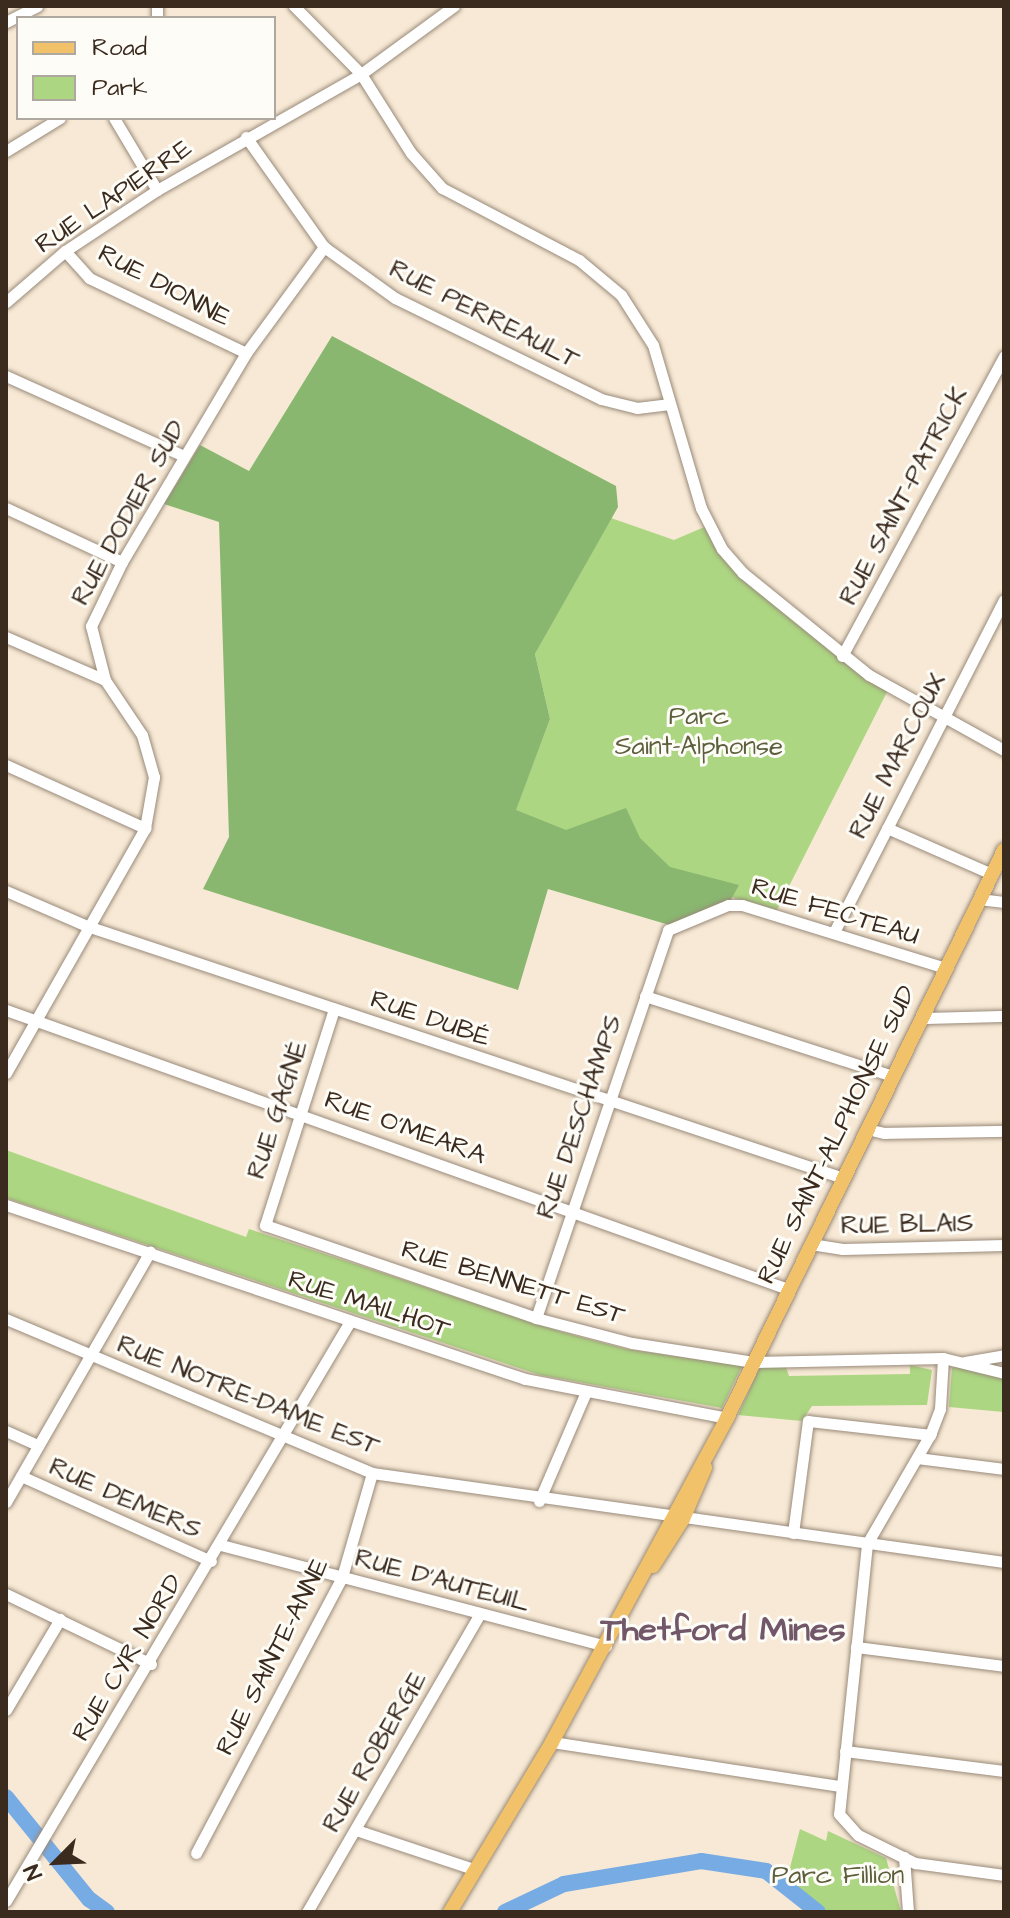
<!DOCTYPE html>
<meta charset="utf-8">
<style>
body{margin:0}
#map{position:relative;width:1010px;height:1918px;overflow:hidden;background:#f7e9d5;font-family:"Architects Daughter",sans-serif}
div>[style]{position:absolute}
.green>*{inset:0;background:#acd682}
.forest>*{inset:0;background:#89b770}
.river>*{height:16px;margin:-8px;padding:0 8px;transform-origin:8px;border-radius:8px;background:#77abe4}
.roads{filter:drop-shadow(0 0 2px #998a7a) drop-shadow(0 0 2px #998a7a)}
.minor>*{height:11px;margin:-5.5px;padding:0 5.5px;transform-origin:5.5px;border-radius:5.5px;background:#fff}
.major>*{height:14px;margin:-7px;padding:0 7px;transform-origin:7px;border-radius:7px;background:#f2c26a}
span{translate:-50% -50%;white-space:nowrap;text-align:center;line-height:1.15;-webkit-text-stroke:6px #fdfcf7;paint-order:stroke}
.street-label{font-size:26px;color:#3b2a1e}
.park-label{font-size:26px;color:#5d5e3c}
.district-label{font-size:34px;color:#715768;font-weight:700}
.frame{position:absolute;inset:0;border:8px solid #3b2a1e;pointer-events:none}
.legend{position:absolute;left:16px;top:16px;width:260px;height:104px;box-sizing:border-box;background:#fdfcf7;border:2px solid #afa8a0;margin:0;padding:10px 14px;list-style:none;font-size:24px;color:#3b2a1e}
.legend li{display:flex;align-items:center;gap:16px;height:40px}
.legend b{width:40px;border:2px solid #afa8a0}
.north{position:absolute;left:16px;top:1822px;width:80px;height:80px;-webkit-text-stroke:6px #fdfcf7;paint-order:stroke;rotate:246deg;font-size:22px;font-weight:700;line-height:32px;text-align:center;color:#3b2a1e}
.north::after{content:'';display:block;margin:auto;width:28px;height:36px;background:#3b2a1e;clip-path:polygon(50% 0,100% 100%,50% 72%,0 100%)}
</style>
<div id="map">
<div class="green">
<i style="clip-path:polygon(611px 518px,674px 540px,709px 525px,722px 549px,889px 688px,775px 914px,515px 811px,550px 719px,535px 654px)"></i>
<i style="clip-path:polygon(6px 1150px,246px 1237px,249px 1229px,562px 1332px,626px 1349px,742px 1366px,722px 1408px,540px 1375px,6px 1198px)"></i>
<i style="clip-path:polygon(910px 1365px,932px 1370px,927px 1405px,812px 1406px,802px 1421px,738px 1415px,760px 1367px,786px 1367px,789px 1376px,910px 1374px)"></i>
<i style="clip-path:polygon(957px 1365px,1004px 1377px,1004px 1412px,949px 1407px,952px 1368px)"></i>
<i style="clip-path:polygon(800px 1829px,826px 1841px,828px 1831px,886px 1858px,901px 1912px,818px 1912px,786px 1883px)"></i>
</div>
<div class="forest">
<i style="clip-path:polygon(332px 336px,616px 486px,618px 507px,535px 654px,550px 719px,516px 810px,566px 830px,626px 808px,640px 838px,670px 867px,739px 885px,728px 905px,676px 927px,548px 889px,518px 990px,203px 889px,229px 837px,219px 522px,164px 504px,200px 445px,249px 471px)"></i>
</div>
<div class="river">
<i style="left:6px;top:1797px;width:132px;rotate:50.9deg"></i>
<i style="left:89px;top:1899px;width:22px;rotate:36deg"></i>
<i style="left:505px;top:1912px;width:65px;rotate:-25.4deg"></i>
<i style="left:564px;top:1884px;width:139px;rotate:-9.5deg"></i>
<i style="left:701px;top:1861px;width:66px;rotate:8.7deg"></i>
<i style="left:766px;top:1871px;width:66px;rotate:38.3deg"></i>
</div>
<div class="roads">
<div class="minor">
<i style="left:294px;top:6px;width:95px;rotate:45.4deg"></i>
<i style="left:361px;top:74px;width:93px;rotate:57.7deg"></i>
<i style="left:411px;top:153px;width:47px;rotate:48.5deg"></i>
<i style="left:442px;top:188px;width:155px;rotate:27.7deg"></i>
<i style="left:579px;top:260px;width:55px;rotate:39.8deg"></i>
<i style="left:621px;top:295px;width:59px;rotate:57.4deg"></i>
<i style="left:653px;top:345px;width:170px;rotate:73.6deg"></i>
<i style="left:701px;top:508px;width:46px;rotate:62.9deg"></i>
<i style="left:722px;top:549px;width:32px;rotate:49deg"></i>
<i style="left:743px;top:573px;width:162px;rotate:39deg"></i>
<i style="left:869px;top:675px;width:154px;rotate:29.1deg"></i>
<i style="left:157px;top:18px;width:12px;rotate:-90deg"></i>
<i style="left:6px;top:22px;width:35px;rotate:-27deg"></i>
<i style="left:114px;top:118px;width:84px;rotate:59.2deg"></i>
<i style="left:246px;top:137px;width:135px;rotate:54.7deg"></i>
<i style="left:324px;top:247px;width:87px;rotate:35.7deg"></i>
<i style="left:395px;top:298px;width:229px;rotate:26.1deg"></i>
<i style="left:601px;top:399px;width:37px;rotate:14deg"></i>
<i style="left:637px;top:408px;width:33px;rotate:-7deg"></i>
<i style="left:6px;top:151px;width:63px;rotate:-31.4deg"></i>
<i style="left:65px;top:251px;width:36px;rotate:48deg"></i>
<i style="left:89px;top:278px;width:174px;rotate:25.5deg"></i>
<i style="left:6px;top:302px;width:78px;rotate:-40.8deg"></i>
<i style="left:65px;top:251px;width:110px;rotate:-33.5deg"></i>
<i style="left:157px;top:190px;width:235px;rotate:-29.6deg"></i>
<i style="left:361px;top:74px;width:115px;rotate:-36.2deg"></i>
<i style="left:6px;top:376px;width:195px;rotate:24.2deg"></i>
<i style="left:6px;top:508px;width:128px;rotate:25deg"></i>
<i style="left:6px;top:637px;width:108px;rotate:23.5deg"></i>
<i style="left:842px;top:656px;width:341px;rotate:-61.6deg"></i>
<i style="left:6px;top:765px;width:153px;rotate:24.4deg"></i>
<i style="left:887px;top:828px;width:115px;rotate:23.7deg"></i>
<i style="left:6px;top:891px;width:88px;rotate:23.4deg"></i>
<i style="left:87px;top:926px;width:797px;rotate:18.43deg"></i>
<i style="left:979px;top:899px;width:25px;rotate:7deg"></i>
<i style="left:834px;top:932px;width:373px;rotate:-62.9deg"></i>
<i style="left:645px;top:996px;width:261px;rotate:17.9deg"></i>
<i style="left:334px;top:1009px;width:227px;rotate:107.7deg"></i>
<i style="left:265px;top:1225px;width:287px;rotate:18.9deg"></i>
<i style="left:536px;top:1318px;width:99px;rotate:14.6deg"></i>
<i style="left:632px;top:1343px;width:123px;rotate:8.9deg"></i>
<i style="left:754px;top:1362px;width:189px;rotate:-1.2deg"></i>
<i style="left:943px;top:1358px;width:63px;rotate:13.8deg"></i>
<i style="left:6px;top:1010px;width:830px;rotate:19.64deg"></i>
<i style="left:922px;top:1018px;width:82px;rotate:-1.4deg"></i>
<i style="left:6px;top:1073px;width:282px;rotate:-60.4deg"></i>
<i style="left:145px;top:828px;width:52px;rotate:-80deg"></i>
<i style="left:154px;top:777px;width:44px;rotate:-105.9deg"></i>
<i style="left:142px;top:735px;width:66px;rotate:-123.9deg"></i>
<i style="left:105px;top:680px;width:56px;rotate:-104.5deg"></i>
<i style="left:91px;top:626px;width:71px;rotate:-64.2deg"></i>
<i style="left:122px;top:562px;width:243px;rotate:-59.3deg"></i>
<i style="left:246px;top:353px;width:132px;rotate:-53.7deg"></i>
<i style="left:867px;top:1129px;width:18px;rotate:13deg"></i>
<i style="left:885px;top:1133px;width:119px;rotate:-1deg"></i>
<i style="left:6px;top:1205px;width:547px;rotate:18.53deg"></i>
<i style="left:525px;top:1379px;width:206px;rotate:10.9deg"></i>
<i style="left:811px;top:1244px;width:32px;rotate:9deg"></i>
<i style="left:843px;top:1249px;width:161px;rotate:-1.4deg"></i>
<i style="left:536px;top:1318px;width:410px;rotate:-71.2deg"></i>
<i style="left:668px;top:930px;width:65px;rotate:-22.6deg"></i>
<i style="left:728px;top:905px;width:14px"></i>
<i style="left:742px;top:905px;width:213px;rotate:17.2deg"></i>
<i style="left:6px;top:1319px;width:397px;rotate:22.8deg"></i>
<i style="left:372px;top:1473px;width:638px;rotate:8.02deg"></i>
<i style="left:943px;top:1358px;width:51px;rotate:93.4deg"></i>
<i style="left:940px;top:1409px;width:26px;rotate:111deg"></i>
<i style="left:931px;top:1433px;width:128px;rotate:120deg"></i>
<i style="left:867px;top:1544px;width:271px;rotate:95.9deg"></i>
<i style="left:839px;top:1814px;width:28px;rotate:48deg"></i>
<i style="left:858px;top:1835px;width:64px;rotate:26.2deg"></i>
<i style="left:915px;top:1863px;width:90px;rotate:7.7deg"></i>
<i style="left:965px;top:1362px;width:40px;rotate:-10deg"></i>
<i style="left:6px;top:1431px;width:35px;rotate:24deg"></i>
<i style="left:917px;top:1458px;width:88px;rotate:7.2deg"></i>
<i style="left:21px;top:1476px;width:208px;rotate:24.1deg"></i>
<i style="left:539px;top:1501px;width:119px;rotate:-66.7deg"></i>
<i style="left:6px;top:1502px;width:289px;rotate:-60.1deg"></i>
<i style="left:793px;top:1533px;width:113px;rotate:-82.4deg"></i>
<i style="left:808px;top:1421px;width:123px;rotate:6.5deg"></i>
<i style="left:221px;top:1545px;width:398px;rotate:14.7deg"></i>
<i style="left:6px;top:1594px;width:161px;rotate:25.8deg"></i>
<i style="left:856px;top:1647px;width:149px;rotate:7.3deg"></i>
<i style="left:6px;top:1710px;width:106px;rotate:-59.3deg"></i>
<i style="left:552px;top:1742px;width:290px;rotate:8.7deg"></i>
<i style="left:845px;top:1751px;width:160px;rotate:7.2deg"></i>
<i style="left:356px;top:1830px;width:126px;rotate:18.4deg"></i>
<i style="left:196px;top:1853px;width:312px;rotate:-62.1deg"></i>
<i style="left:342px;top:1577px;width:108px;rotate:-73.9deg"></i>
<i style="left:904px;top:1857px;width:55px;rotate:85.8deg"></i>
<i style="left:6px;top:1901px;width:672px;rotate:-59.31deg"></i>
<i style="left:307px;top:1912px;width:345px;rotate:-59.9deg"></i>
</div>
<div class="major">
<i style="left:653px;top:1566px;width:56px;rotate:-57.4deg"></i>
<i style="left:683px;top:1519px;width:56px;rotate:-66.7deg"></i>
<i style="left:450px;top:1912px;width:198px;rotate:-59deg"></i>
<i style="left:552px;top:1742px;width:368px;rotate:-61.6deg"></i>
<i style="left:727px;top:1418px;width:632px;rotate:-64deg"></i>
</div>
</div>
<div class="street-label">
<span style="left:114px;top:197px;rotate:-34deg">RUE LAPIERRE</span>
<span style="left:164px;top:286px;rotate:28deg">RUE DIONNE</span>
<span style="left:484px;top:315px;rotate:27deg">RUE PERREAULT</span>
<span style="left:904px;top:496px;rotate:-62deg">RUE SAINT-PATRICK</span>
<span style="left:129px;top:513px;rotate:-61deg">RUE DODIER SUD</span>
<span style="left:898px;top:756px;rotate:-63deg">RUE MARCOUX</span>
<span style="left:835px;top:912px;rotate:17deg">RUE FECTEAU</span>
<span style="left:430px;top:1019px;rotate:19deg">RUE DUBÉ</span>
<span style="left:278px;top:1110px;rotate:-72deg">RUE GAGNÉ</span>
<span style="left:580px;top:1117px;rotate:-71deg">RUE DESCHAMPS</span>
<span style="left:405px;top:1128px;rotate:20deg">RUE O'MEARA</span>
<span style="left:837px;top:1135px;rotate:-64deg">RUE SAINT-ALPHONSE SUD</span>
<span style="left:907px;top:1225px;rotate:-1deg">RUE BLAIS</span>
<span style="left:513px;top:1283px;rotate:17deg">RUE BENNETT EST</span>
<span style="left:369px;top:1305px;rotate:18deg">RUE MAILHOT</span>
<span style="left:248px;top:1396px;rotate:22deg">RUE NOTRE-DAME EST</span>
<span style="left:125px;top:1499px;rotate:24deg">RUE DEMERS</span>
<span style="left:442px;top:1581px;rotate:15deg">RUE D'AUTEUIL</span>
<span style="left:273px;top:1657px;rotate:-63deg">RUE SAINTE-ANNE</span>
<span style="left:128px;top:1658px;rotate:-59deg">RUE CYR NORD</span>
<span style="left:375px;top:1752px;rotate:-60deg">RUE ROBERGE</span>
</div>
<div class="park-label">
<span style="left:699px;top:732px">Parc<br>Saint-Alphonse</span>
<span style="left:838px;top:1876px">Parc Fillion</span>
</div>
<div class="district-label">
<span style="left:723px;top:1631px">Thetford Mines</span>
</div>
<div class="frame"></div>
<ul class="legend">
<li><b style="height:10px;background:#f2c26a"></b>Road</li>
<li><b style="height:22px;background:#acd682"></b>Park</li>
</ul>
<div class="north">N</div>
</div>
